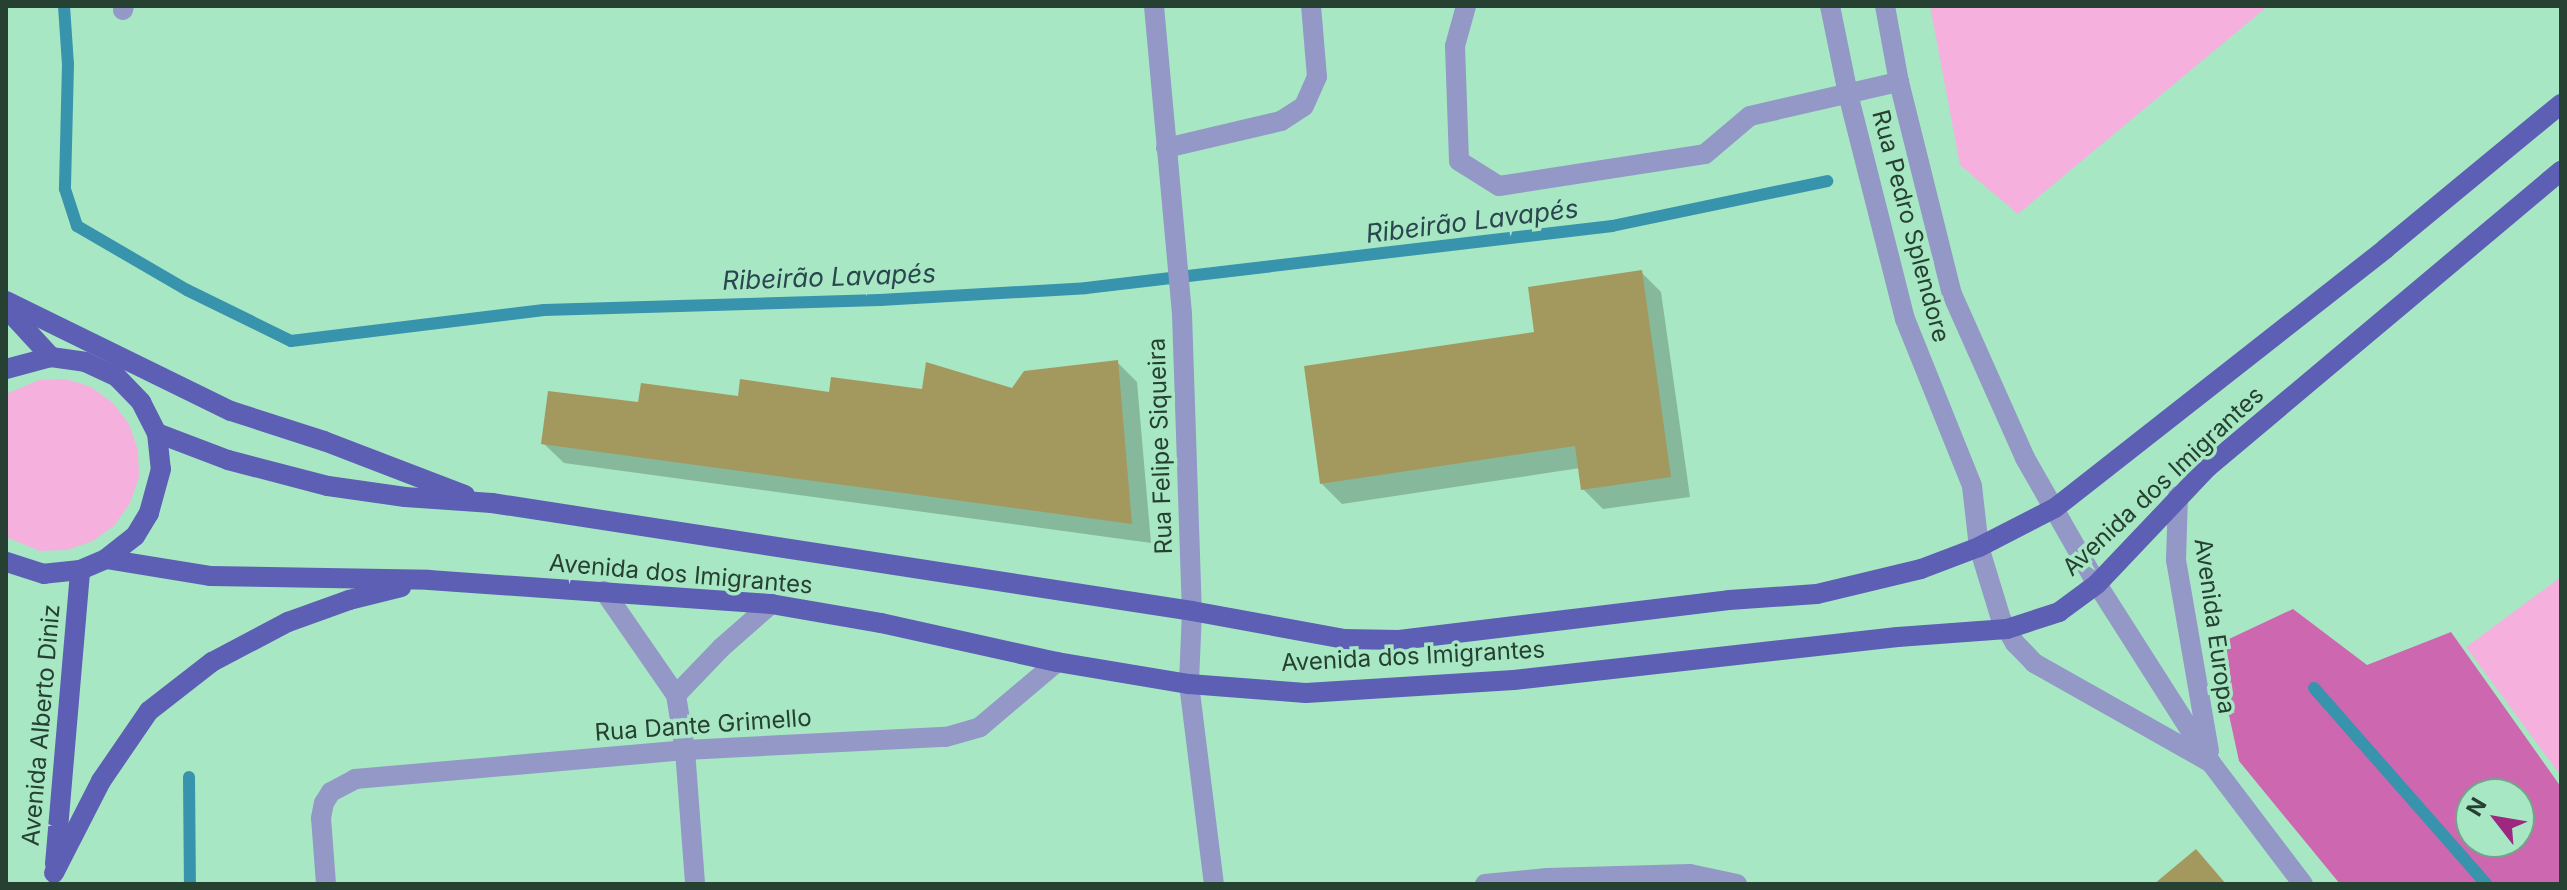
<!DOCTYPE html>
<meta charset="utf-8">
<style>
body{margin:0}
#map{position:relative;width:2567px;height:890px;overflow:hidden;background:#a8e7c4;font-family:Inter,sans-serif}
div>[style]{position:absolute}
.green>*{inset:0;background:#f5b0de}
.forest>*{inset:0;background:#cd67af}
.shadow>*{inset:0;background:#0003}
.stream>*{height:12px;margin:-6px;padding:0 6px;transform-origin:6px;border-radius:6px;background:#3893ad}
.building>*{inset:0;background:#a3995e}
.minor>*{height:20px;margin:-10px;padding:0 10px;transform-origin:10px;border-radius:10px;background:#9398c7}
.major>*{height:20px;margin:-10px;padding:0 10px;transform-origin:10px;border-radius:10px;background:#5d5fb4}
span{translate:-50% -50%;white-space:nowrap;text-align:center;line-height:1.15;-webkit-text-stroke:7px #a8e7c4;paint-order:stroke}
.street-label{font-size:24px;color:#264032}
.water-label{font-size:26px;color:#2a464f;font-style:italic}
.frame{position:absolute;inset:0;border:8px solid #264032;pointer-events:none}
.north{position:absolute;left:2455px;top:778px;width:80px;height:80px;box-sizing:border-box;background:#a8e7c4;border:2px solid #74a48a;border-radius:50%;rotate:301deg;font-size:22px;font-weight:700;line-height:32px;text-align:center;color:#264032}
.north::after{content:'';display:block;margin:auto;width:28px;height:36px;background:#9e2780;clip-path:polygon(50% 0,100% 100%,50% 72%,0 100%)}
</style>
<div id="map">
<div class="green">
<i style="clip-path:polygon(1930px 6px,2268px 6px,2018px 214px,1960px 165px)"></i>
<i style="clip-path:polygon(66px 379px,91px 387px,113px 403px,129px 424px,138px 450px,139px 477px,130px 503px,115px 525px,93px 541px,67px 550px,40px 551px,6px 537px,6px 394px,39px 380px)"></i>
<i style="clip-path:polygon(2561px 577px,2561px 776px,2466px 647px)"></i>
</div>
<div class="forest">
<i style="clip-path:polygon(evenodd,2293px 609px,2367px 665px,2451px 632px,2561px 787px,2561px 884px,2340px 884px,2239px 761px,2214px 646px,2293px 609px,2471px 794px,2519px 794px,2519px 842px,2471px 842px,2471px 794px)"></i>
</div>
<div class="shadow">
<i style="clip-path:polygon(1641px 272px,1661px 292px,1690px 497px,1603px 509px,1583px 489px,1580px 468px,1342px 504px,1322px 484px,1537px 333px)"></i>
<i style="clip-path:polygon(1117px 362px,1137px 382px,1151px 543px,564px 463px,543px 443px,640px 404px,830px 394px,1013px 390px)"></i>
</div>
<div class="stream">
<i style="left:64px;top:6px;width:58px;rotate:86.1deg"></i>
<i style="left:68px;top:64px;width:125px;rotate:91.4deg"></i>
<i style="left:65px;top:189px;width:39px;rotate:72deg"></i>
<i style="left:77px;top:226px;width:127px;rotate:30.2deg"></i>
<i style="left:187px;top:290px;width:116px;rotate:26.1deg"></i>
<i style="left:291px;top:341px;width:255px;rotate:-7deg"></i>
<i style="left:544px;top:310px;width:336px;rotate:-1.7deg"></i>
<i style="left:880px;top:300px;width:206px;rotate:-3.3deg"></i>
<i style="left:1086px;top:288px;width:530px;rotate:-6.72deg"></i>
<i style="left:1612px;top:226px;width:220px;rotate:-11.8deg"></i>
<i style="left:2314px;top:688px;width:261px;rotate:48.7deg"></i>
<i style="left:189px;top:777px;width:107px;rotate:89.5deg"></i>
</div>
<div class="building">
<i style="clip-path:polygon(1642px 270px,1671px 477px,1581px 490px,1575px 446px,1320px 484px,1304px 366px,1534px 332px,1528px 287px)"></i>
<i style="clip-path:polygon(1118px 360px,1132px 524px,541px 444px,548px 391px,638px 402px,641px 383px,738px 396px,740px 379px,829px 392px,831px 377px,922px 389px,926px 362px,1012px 388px,1024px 371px)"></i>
<i style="clip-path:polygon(2196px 849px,2226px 884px,2154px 884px)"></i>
</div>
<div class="minor">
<i style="left:1154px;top:6px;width:309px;rotate:84.8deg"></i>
<i style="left:1182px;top:314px;width:297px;rotate:88.1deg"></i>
<i style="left:1192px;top:611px;width:73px;rotate:92.4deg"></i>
<i style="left:1189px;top:684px;width:202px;rotate:82.9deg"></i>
<i style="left:1466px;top:6px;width:41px;rotate:105.4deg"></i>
<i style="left:1455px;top:46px;width:115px;rotate:88deg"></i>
<i style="left:1459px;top:161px;width:47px;rotate:32deg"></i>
<i style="left:1499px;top:186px;width:208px;rotate:-8.8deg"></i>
<i style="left:1705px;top:154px;width:59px;rotate:-40.2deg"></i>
<i style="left:1750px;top:116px;width:153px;rotate:-12.9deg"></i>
<i style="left:1830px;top:6px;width:90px;rotate:78.4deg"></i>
<i style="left:1848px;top:94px;width:232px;rotate:75.8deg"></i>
<i style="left:1905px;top:319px;width:180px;rotate:68.1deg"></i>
<i style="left:1972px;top:486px;width:61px;rotate:83.5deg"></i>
<i style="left:1979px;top:547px;width:75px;rotate:73deg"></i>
<i style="left:2001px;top:619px;width:28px;rotate:60deg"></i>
<i style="left:2015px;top:643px;width:28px;rotate:46deg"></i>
<i style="left:2034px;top:663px;width:200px;rotate:29.4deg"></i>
<i style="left:1885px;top:6px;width:77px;rotate:79.6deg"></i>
<i style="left:1899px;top:82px;width:219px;rotate:76deg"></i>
<i style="left:1952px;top:294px;width:180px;rotate:66deg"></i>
<i style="left:2025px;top:458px;width:145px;rotate:60.3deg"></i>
<i style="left:2097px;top:584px;width:212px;rotate:57.5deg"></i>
<i style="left:2211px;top:763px;width:152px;rotate:52.8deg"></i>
<i style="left:123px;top:10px;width:4px;rotate:-76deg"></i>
<i style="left:1166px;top:148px;width:118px;rotate:-13.2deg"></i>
<i style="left:1281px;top:121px;width:27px;rotate:-33deg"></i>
<i style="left:1304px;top:106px;width:32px;rotate:-66deg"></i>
<i style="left:1317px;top:77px;width:71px;rotate:-94.8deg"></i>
<i style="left:2178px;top:496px;width:64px;rotate:91.8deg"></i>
<i style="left:2176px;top:560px;width:194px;rotate:80.2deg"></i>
<i style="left:604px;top:591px;width:126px;rotate:55.3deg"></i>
<i style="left:676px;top:695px;width:56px;rotate:80.7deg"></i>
<i style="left:685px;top:750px;width:134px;rotate:85.7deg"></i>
<i style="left:676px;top:695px;width:65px;rotate:-46.2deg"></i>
<i style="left:721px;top:648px;width:67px;rotate:-41.3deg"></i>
<i style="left:326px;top:884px;width:66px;rotate:-94.3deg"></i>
<i style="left:321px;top:818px;width:15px;rotate:-79deg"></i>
<i style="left:324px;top:803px;width:13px;rotate:-58deg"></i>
<i style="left:331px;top:792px;width:27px;rotate:-28deg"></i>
<i style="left:355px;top:779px;width:331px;rotate:-5deg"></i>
<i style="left:685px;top:750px;width:261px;rotate:-2.9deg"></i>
<i style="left:946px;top:737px;width:35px;rotate:-16deg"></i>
<i style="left:980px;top:727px;width:101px;rotate:-40.2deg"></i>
<i style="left:1485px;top:884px;width:62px;rotate:-5.5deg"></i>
<i style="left:1547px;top:878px;width:143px;rotate:-1.6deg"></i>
<i style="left:1690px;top:874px;width:48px;rotate:12deg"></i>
</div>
<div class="major">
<i style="left:6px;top:301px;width:250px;rotate:26.1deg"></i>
<i style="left:231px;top:411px;width:98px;rotate:17.9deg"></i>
<i style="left:324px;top:441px;width:151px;rotate:21deg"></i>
<i style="left:6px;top:308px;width:67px;rotate:47.4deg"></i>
<i style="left:6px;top:369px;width:47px;rotate:-14.9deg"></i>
<i style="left:51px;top:357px;width:34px;rotate:8deg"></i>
<i style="left:85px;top:362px;width:35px;rotate:25deg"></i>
<i style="left:117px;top:377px;width:35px;rotate:46deg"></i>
<i style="left:141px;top:402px;width:35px;rotate:63deg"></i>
<i style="left:157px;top:433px;width:36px;rotate:84deg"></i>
<i style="left:161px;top:469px;width:46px;rotate:105.3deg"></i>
<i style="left:149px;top:513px;width:27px;rotate:121deg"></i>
<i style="left:135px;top:536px;width:37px;rotate:142deg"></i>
<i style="left:106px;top:559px;width:28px;rotate:157deg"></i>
<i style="left:80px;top:570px;width:36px;rotate:174deg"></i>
<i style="left:44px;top:574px;width:40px;rotate:-162deg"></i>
<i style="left:157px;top:433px;width:76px;rotate:20.8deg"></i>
<i style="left:228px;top:460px;width:103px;rotate:14.6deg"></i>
<i style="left:328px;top:486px;width:78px;rotate:8.1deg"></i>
<i style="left:405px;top:497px;width:87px;rotate:3.9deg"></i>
<i style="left:492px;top:503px;width:708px;rotate:8.77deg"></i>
<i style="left:1192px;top:611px;width:155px;rotate:10.4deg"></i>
<i style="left:1344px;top:639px;width:55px;rotate:1deg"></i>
<i style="left:1399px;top:640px;width:332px;rotate:-6.9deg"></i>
<i style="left:1729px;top:600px;width:88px;rotate:-3.9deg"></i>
<i style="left:1817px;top:594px;width:107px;rotate:-13.5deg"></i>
<i style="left:1921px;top:569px;width:62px;rotate:-20.8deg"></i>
<i style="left:1979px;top:547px;width:85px;rotate:-27.2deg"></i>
<i style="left:2055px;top:508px;width:420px;rotate:-38.1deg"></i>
<i style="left:2385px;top:249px;width:228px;rotate:-39.5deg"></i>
<i style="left:106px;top:559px;width:105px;rotate:9.3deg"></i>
<i style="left:210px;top:576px;width:219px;rotate:1deg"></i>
<i style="left:429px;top:580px;width:343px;rotate:4deg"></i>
<i style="left:771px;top:604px;width:112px;rotate:9.8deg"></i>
<i style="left:881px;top:623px;width:180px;rotate:12.5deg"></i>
<i style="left:1057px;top:662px;width:134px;rotate:9.5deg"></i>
<i style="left:1189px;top:684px;width:117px;rotate:4.4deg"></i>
<i style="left:1306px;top:693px;width:208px;rotate:-3.6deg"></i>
<i style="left:1514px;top:680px;width:386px;rotate:-6.4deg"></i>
<i style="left:1898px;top:637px;width:109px;rotate:-4.2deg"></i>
<i style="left:2007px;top:629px;width:55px;rotate:-18.1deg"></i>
<i style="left:2059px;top:612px;width:47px;rotate:-36.4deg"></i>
<i style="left:2097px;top:584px;width:161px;rotate:-46.5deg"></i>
<i style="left:2208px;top:467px;width:461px;rotate:-40deg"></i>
<i style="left:55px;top:864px;width:295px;rotate:-85.1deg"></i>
<i style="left:54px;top:873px;width:103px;rotate:-62.9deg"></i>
<i style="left:101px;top:781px;width:85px;rotate:-55.6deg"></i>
<i style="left:149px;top:711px;width:80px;rotate:-37.9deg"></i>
<i style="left:212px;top:662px;width:86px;rotate:-27.8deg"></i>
<i style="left:288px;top:622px;width:65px;rotate:-19.8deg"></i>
<i style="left:349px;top:600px;width:54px;rotate:-14deg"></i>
</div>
<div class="street-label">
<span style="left:1911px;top:226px;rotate:75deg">Rua Pedro Splendore</span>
<span style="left:1160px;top:446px;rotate:-92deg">Rua Felipe Siqueira</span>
<span style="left:2163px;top:481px;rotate:-43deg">Avenida dos Imigrantes</span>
<span style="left:681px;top:574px;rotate:5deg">Avenida dos Imigrantes</span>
<span style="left:2215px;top:626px;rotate:82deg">Avenida Europa</span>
<span style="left:1413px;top:656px;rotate:-3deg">Avenida dos Imigrantes</span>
<span style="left:41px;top:725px;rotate:-85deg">Avenida Alberto Diniz</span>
<span style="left:703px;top:725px;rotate:-4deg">Rua Dante Grimello</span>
</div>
<div class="water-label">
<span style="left:1472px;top:221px;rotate:-7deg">Ribeirão Lavapés</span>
<span style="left:829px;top:277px;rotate:-2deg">Ribeirão Lavapés</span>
</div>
<div class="frame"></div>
<div class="north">N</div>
</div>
